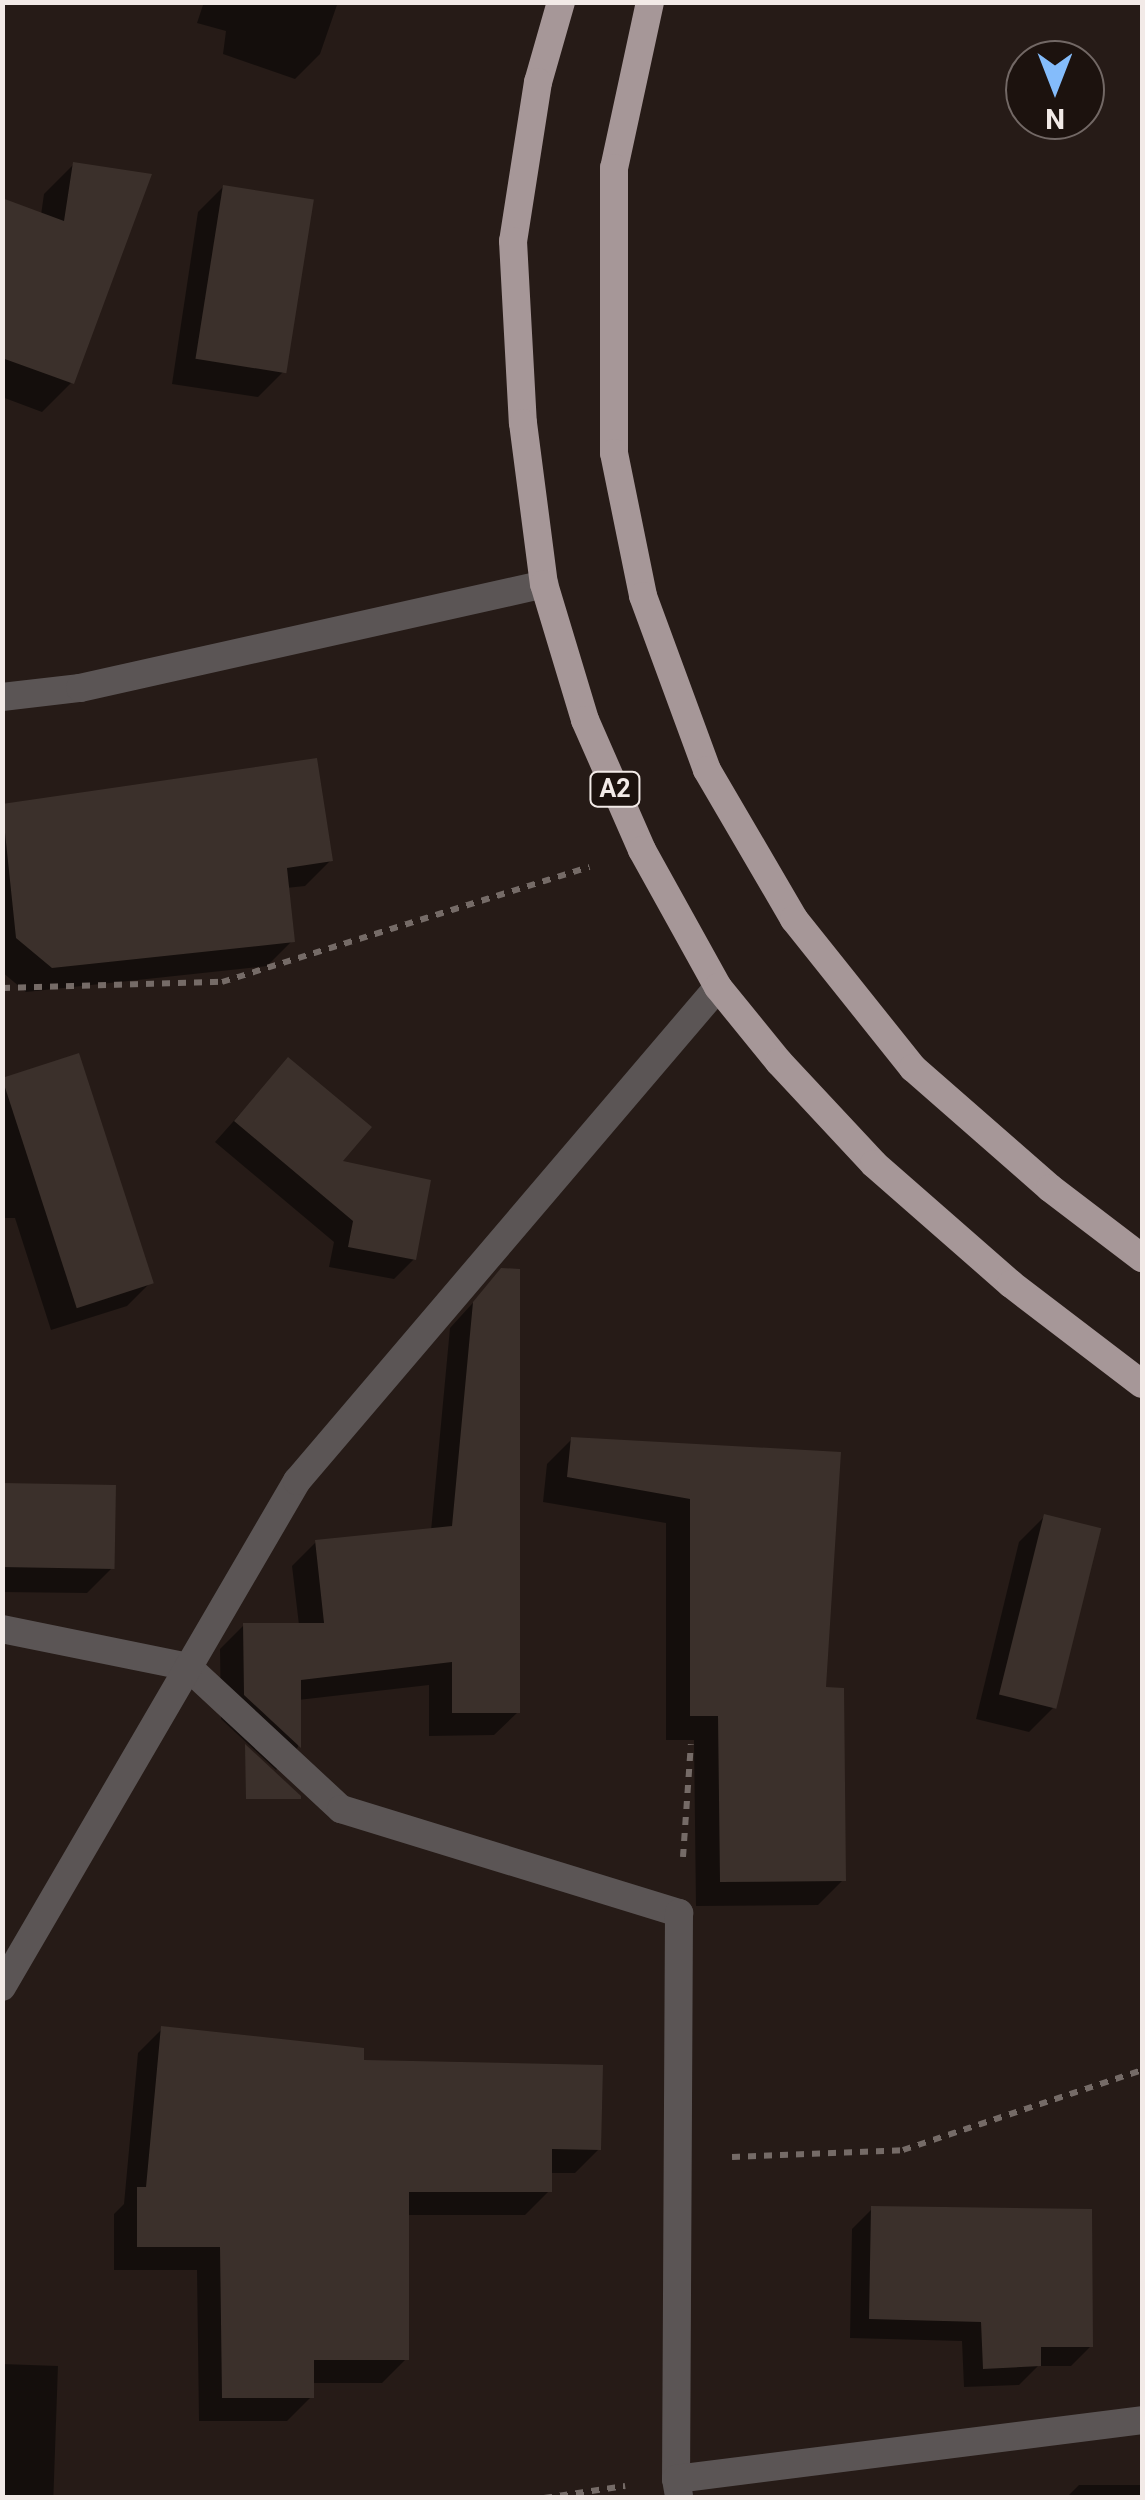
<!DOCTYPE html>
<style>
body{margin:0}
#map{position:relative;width:1145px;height:2500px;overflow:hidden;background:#261b17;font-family:Roboto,sans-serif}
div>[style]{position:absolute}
.shadow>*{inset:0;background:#0007;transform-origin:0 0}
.building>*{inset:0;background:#3b302b;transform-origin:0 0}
.path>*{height:6px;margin-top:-3px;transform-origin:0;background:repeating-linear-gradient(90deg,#756b67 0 8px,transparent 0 16px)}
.minor>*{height:28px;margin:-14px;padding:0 14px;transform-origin:14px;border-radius:14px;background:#5b5555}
.trunk>*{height:28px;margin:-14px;padding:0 14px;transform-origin:14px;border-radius:14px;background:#a69798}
span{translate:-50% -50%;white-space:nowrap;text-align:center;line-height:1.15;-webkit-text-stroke:10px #1c120e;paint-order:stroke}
.shield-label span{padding:2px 8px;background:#1c120e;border:2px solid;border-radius:8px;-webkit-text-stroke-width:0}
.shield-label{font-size:25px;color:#f2eae7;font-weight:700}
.frame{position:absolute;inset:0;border:5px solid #f2eae7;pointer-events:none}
.north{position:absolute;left:1005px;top:40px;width:100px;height:100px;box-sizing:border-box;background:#1c120e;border:2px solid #726865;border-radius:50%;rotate:180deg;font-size:28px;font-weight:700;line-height:40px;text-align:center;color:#f2eae7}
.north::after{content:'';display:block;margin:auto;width:35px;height:45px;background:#84bcfb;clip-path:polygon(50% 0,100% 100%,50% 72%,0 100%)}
</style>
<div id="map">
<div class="shadow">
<i style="clip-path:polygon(204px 2px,338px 2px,320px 54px,295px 79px,223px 54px,226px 31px,197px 23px)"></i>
<i style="clip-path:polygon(74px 164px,72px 382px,42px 412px,2px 397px,2px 201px,41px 215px,44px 194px)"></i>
<i style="clip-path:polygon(223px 187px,283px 372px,258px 397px,172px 384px,198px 212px)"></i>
<i style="clip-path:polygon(2px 807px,330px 861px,305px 886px,286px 888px,292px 941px,267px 966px,26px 992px,2px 972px)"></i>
<i style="clip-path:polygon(78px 1056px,151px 1282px,127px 1306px,51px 1330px,15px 1218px,2px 1218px,2px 1081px)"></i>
<i style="clip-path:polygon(288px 1060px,338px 1163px,414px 1259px,394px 1279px,329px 1267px,334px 1242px,215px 1142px)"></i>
<i style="clip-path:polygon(502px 1271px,518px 1712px,494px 1735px,429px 1736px,429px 1685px,298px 1700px,298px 1747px,276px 1770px,221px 1719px,220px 1649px,244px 1625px,299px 1625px,292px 1566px,316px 1542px,431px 1531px,450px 1328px)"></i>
<i style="clip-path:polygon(572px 1439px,838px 1454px,823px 1690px,843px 1880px,818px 1905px,696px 1906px,694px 1740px,666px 1740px,666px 1523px,543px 1502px,547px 1464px)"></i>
<i style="clip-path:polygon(2px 1485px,112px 1568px,87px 1593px,2px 1592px)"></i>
<i style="clip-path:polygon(1044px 1517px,1054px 1707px,1029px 1732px,976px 1719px,1019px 1542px)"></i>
<i style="clip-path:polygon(162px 2029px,362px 2063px,599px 2149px,575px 2173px,549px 2173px,549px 2191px,525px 2215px,406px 2215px,406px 2359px,382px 2383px,311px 2383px,311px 2397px,287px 2421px,199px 2421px,197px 2270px,114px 2270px,114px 2214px,124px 2204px,138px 2053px)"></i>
<i style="clip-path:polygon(872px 2209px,1091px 2346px,1071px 2366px,1038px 2366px,1019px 2385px,964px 2387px,962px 2341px,850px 2338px,852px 2229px)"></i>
<i style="left:2px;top:2364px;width:56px;height:134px;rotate:2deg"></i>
<i style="clip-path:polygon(1079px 2485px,1142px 2485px,1142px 2498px,1066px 2498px)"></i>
</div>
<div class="building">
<i style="clip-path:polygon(73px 162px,152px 174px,74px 384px,2px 358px,2px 198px,64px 221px)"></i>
<i style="left:223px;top:185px;width:92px;height:176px;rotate:9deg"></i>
<i style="clip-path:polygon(317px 758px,333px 861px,287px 868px,295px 942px,52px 968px,16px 938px,2px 804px)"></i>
<i style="left:79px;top:1053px;width:242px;height:81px;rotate:72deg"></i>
<i style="clip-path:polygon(288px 1057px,372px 1127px,343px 1161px,431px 1180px,416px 1260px,348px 1247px,353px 1221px,234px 1121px)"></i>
<i style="clip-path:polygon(501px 1268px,520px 1269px,520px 1713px,452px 1713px,452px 1662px,301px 1680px,301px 1748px,244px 1695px,243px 1623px,324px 1623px,315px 1540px,452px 1526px,473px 1302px)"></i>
<i style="clip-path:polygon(571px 1437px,841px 1452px,826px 1687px,844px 1688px,846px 1881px,720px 1882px,718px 1716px,690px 1716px,690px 1499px,567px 1477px)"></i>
<i style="left:2px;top:1483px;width:114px;height:84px;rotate:1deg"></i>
<i style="left:1044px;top:1514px;width:59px;height:186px;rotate:14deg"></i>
<i style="clip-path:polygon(245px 1744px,301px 1796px,301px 1799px,246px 1799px)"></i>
<i style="clip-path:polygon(161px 2026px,364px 2048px,364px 2060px,603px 2065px,601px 2150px,552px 2149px,552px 2192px,409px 2192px,409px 2360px,314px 2360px,314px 2398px,222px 2398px,220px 2247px,137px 2247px,137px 2187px,146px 2187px)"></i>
<i style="clip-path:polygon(871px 2206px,1092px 2209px,1093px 2347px,1041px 2347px,1041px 2366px,983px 2369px,981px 2322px,869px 2319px)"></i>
</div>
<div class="path">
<i style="left:2px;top:988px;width:220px;rotate:-1.6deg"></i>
<i style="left:222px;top:982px;width:385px;rotate:-17.4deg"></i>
<i style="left:683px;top:1857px;width:113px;rotate:-86deg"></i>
<i style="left:732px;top:2157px;width:171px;rotate:-2.3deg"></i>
<i style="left:903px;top:2150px;width:252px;rotate:-18.5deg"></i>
<i style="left:544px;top:2498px;width:82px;rotate:-8.4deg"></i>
</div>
<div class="minor">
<i style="left:2px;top:697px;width:79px;rotate:-6.6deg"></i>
<i style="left:80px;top:688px;width:476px;rotate:-12.6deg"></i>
<i style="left:2px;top:1629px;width:190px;rotate:11.5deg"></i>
<i style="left:188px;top:1667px;width:209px;rotate:42.9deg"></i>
<i style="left:341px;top:1809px;width:354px;rotate:17.1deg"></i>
<i style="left:679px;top:1913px;width:566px;rotate:90.3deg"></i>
<i style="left:2px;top:1987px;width:586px;rotate:-59.76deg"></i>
<i style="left:297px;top:1481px;width:649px;rotate:-49.56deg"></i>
<i style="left:679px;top:2496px;width:17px;rotate:-100deg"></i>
<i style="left:676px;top:2479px;width:470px;rotate:-7.2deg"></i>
</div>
<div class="trunk">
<i style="left:561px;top:2px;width:83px;rotate:106deg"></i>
<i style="left:538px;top:82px;width:161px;rotate:98.9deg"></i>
<i style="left:513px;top:241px;width:182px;rotate:86.9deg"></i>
<i style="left:523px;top:423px;width:162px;rotate:82.6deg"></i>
<i style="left:544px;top:584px;width:142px;rotate:73.2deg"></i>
<i style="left:585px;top:720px;width:142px;rotate:66.3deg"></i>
<i style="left:642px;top:850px;width:157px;rotate:61deg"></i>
<i style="left:718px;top:987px;width:97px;rotate:50.9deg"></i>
<i style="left:779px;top:1062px;width:139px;rotate:47deg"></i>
<i style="left:874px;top:1164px;width:182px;rotate:41.2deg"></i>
<i style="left:1011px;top:1284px;width:165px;rotate:37.4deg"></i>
<i style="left:650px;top:2px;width:170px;rotate:102.2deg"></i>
<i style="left:614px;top:168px;width:285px;rotate:90deg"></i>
<i style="left:614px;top:453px;width:146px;rotate:78.5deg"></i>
<i style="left:643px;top:596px;width:185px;rotate:69.8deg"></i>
<i style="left:707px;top:770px;width:173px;rotate:59.7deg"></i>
<i style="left:794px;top:919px;width:191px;rotate:51.4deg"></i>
<i style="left:913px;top:1068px;width:182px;rotate:41.2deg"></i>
<i style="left:1050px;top:1188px;width:116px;rotate:37.3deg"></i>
</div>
<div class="shield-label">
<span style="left:615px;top:789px">A2</span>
</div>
<div class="frame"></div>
<div class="north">N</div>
</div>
